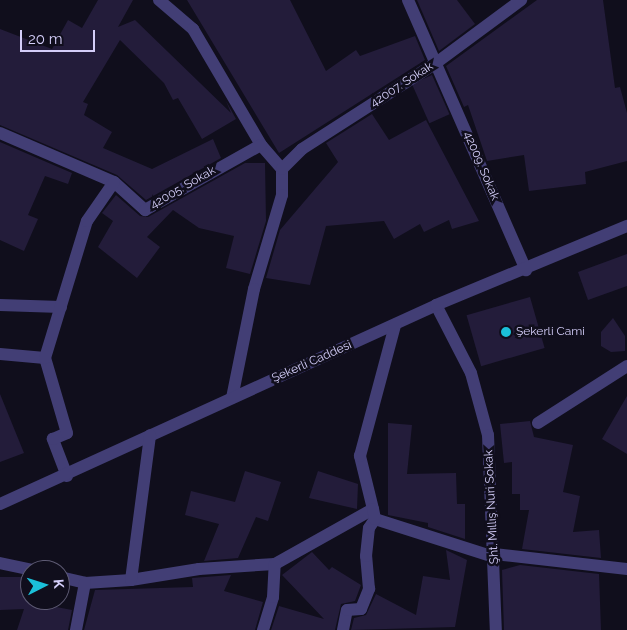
<!DOCTYPE html>
<meta charset="utf-8">
<style>
body{margin:0}
#map{position:relative;width:627px;height:630px;overflow:hidden;background:#100e1c;font-family:Raleway,sans-serif}
div>[style]{position:absolute}
.building>*{inset:0;background:#231c3a;transform-origin:0 0}
.lane>*{height:12px;margin:-6px;padding:0 6px;transform-origin:6px;border-radius:6px;background:#423e75}
.street>*{height:12px;margin:-6px;padding:0 6px;transform-origin:6px;border-radius:6px;background:#423e75}
.dots>*{width:14px;height:14px;translate:-50% -50%;box-sizing:border-box;border:2px solid #100e1c;border-radius:50%}
span{translate:-50% -50%;white-space:nowrap;text-align:center;line-height:1.15;-webkit-text-stroke:5px #100e1c;paint-order:stroke}
.street-label{font-size:12px;color:#d4cef9}
.poi-label{font-size:12px;color:#d4cef9}
.left{translate:0 -50%;text-align:left}
.north{position:absolute;left:20px;top:560px;width:50px;height:50px;box-sizing:border-box;background:#100e1c;border:1px solid #5e5b74;border-radius:50%;rotate:85deg;font-size:14px;font-weight:700;line-height:20px;text-align:center;color:#d4cef9}
.north::after{content:'';display:block;margin:auto;width:18px;height:22px;background:#1bc0d9;clip-path:polygon(50% 0,100% 100%,50% 72%,0 100%)}
.scale{position:absolute;left:20px;top:30px;width:75px;height:22px;box-sizing:border-box;border:2px solid #d4cef9;border-top:0;padding-left:6px;font-size:15px;line-height:18px;white-space:nowrap;color:#d4cef9;-webkit-text-stroke:4px #100e1c;paint-order:stroke}
</style>
<div id="map">
<div class="building">
<i style="clip-path:polygon(98px 0,133px 0,118px 27px,135px 20px,231px 113px,226px 101px,236px 119px,202px 139px,178px 98px,173px 100px,164px 83px,120px 40px,83px 102px,88px 104px,84px 115px,112px 132px,103px 148px,152px 169px,213px 139px,221px 158px,146px 200px,117px 175px,0 125px,0 29px,52px 49px,68px 20px,82px 28px)"></i>
<i style="clip-path:polygon(187px 0,290px 0,326px 71px,356px 50px,360px 56px,415px 36px,425px 60px,279px 153px)"></i>
<i style="clip-path:polygon(417px 0,457px 0,475px 24px,439px 51px)"></i>
<i style="clip-path:polygon(537px 0,603px 0,615px 88px,620px 87px,627px 113px,627px 161px,585px 172px,586px 184px,529px 191px,524px 155px,487px 161px,468px 105px,464px 107px,446px 66px)"></i>
<i style="left:432px;top:75px;width:43px;height:22px;rotate:66deg"></i>
<i style="clip-path:polygon(372px 114px,389px 140px,426px 120px,479px 221px,452px 229px,449px 220px,424px 232px,420px 224px,394px 239px,384px 221px,326px 226px,310px 285px,266px 278px,280px 230px,338px 162px,326px 143px)"></i>
<i style="clip-path:polygon(0 142px,72px 173px,68px 184px,45px 176px,28px 215px,38px 219px,24px 251px,0 240px)"></i>
<i style="clip-path:polygon(245px 163px,265px 163px,266px 221px,250px 274px,226px 268px,234px 236px,199px 228px,173px 210px,147px 237px,160px 247px,137px 278px,98px 247px,113px 221px,102px 213px,116px 195px,140px 216px,148px 217px)"></i>
<i style="clip-path:polygon(627px 254px,627px 286px,588px 300px,578px 272px)"></i>
<i style="left:530px;top:297px;width:53px;height:66px;rotate:74deg"></i>
<i style="clip-path:polygon(613px 318px,625px 336px,625px 351px,611px 352px,601px 346px,601px 332px)"></i>
<i style="clip-path:polygon(0 394px,24px 453px,0 462px)"></i>
<i style="clip-path:polygon(627px 396px,627px 454px,602px 439px)"></i>
<i style="clip-path:polygon(530px 421px,534px 437px,573px 445px,563px 492px,580px 496px,573px 532px,599px 530px,601px 558px,522px 549px,529px 510px,520px 510px,520px 494px,512px 494px,512px 462px,504px 463px,500px 424px)"></i>
<i style="clip-path:polygon(388px 423px,412px 425px,407px 474px,456px 473px,457px 504px,465px 504px,465px 539px,428px 527px,428px 523px,388px 515px)"></i>
<i style="clip-path:polygon(245px 471px,281px 482px,268px 521px,256px 517px,238px 558px,204px 561px,219px 524px,185px 515px,191px 491px,235px 502px)"></i>
<i style="clip-path:polygon(318px 471px,358px 484px,357px 509px,309px 498px)"></i>
<i style="clip-path:polygon(446px 550px,467px 560px,455px 627px,351px 630px,354px 618px,366px 615px,376px 594px,416px 615px,423px 576px,450px 580px)"></i>
<i style="clip-path:polygon(312px 552px,329px 570px,332px 567px,361px 585px,355px 601px,341px 604px,335px 630px,271px 630px,279px 606px,324px 619px,282px 575px)"></i>
<i style="clip-path:polygon(520px 565px,599px 574px,601px 630px,504px 630px,502px 570px)"></i>
<i style="clip-path:polygon(231px 575px,224px 591px,263px 602px,255px 630px,84px 630px,95px 590px,193px 587px,192px 578px)"></i>
<i style="clip-path:polygon(0 577px,29px 577px,30px 602px,72px 610px,68px 630px,17px 630px,24px 609px,0 610px)"></i>
</div>
<div class="lane">
<i style="left:494px;top:554px;width:134px;rotate:6.4deg"></i>
</div>
<div class="street">
<i style="left:159px;top:0;width:45px;rotate:40.5deg"></i>
<i style="left:193px;top:29px;width:134px;rotate:59.6deg"></i>
<i style="left:261px;top:145px;width:32px;rotate:49deg"></i>
<i style="left:282px;top:169px;width:26px;rotate:90deg"></i>
<i style="left:282px;top:195px;width:98px;rotate:106.6deg"></i>
<i style="left:254px;top:289px;width:111px;rotate:101.4deg"></i>
<i style="left:408px;top:0;width:295px;rotate:66.4deg"></i>
<i style="left:0;top:133px;width:124px;rotate:23.3deg"></i>
<i style="left:114px;top:182px;width:42px;rotate:42.1deg"></i>
<i style="left:145px;top:210px;width:133px;rotate:-29.3deg"></i>
<i style="left:282px;top:169px;width:28px;rotate:-45deg"></i>
<i style="left:302px;top:149px;width:159px;rotate:-32.7deg"></i>
<i style="left:436px;top:63px;width:106px;rotate:-36.5deg"></i>
<i style="left:0;top:305px;width:61px;rotate:1.9deg"></i>
<i style="left:436px;top:305px;width:76px;rotate:62.8deg"></i>
<i style="left:471px;top:373px;width:64px;rotate:74.7deg"></i>
<i style="left:488px;top:435px;width:195px;rotate:87.7deg"></i>
<i style="left:0;top:354px;width:45px;rotate:5.1deg"></i>
<i style="left:538px;top:423px;width:106px;rotate:-32.6deg"></i>
<i style="left:67px;top:476px;width:40px;rotate:-111deg"></i>
<i style="left:53px;top:439px;width:15px;rotate:-23deg"></i>
<i style="left:67px;top:433px;width:78px;rotate:-106.3deg"></i>
<i style="left:45px;top:358px;width:143px;rotate:-73deg"></i>
<i style="left:87px;top:221px;width:47px;rotate:-55.3deg"></i>
<i style="left:0;top:504px;width:479px;rotate:-24.5deg"></i>
<i style="left:436px;top:305px;width:207px;rotate:-22.5deg"></i>
<i style="left:375px;top:519px;width:125px;rotate:17.7deg"></i>
<i style="left:0;top:563px;width:34px;rotate:12deg"></i>
<i style="left:60px;top:577px;width:26px;rotate:13deg"></i>
<i style="left:85px;top:583px;width:46px;rotate:-3.7deg"></i>
<i style="left:131px;top:580px;width:69px;rotate:-9.2deg"></i>
<i style="left:199px;top:569px;width:76px;rotate:-3.8deg"></i>
<i style="left:275px;top:564px;width:112px;rotate:-29.3deg"></i>
<i style="left:373px;top:509px;width:55px;rotate:-103.8deg"></i>
<i style="left:360px;top:456px;width:136px;rotate:-75deg"></i>
<i style="left:131px;top:580px;width:146px;rotate:-82.5deg"></i>
<i style="left:76px;top:630px;width:48px;rotate:-79.2deg"></i>
<i style="left:263px;top:630px;width:34px;rotate:-73deg"></i>
<i style="left:273px;top:597px;width:33px;rotate:-87deg"></i>
<i style="left:343px;top:630px;width:20px;rotate:-79deg"></i>
<i style="left:347px;top:610px;width:14px;rotate:-4deg"></i>
<i style="left:361px;top:609px;width:22px;rotate:-68deg"></i>
<i style="left:369px;top:589px;width:33px;rotate:-95deg"></i>
<i style="left:366px;top:556px;width:28px;rotate:-84deg"></i>
<i style="left:369px;top:528px;width:11px;rotate:-56deg"></i>
<i style="left:375px;top:519px;width:10px;rotate:-101deg"></i>
</div>
<div class="dots">
<i style="left:506px;top:332px;background:#1bc0d9"></i>
</div>
<div class="street-label">
<span style="left:402px;top:85px;rotate:-33deg">42007. Sokak</span>
<span style="left:481px;top:166px;rotate:67deg">42009. Sokak</span>
<span style="left:183px;top:188px;rotate:-30deg">42005. Sokak</span>
<span style="left:312px;top:362px;rotate:-24deg">Şekerli Caddesi</span>
<span style="left:492px;top:507px;rotate:-93deg">Şht. Mıllış Nuri Sokak</span>
</div>
<div class="poi-label">
<span class="left" style="left:516px;top:332px">Şekerli Cami</span>
</div>
<div class="north">K</div>
<div class="scale">20 m</div>
</div>
